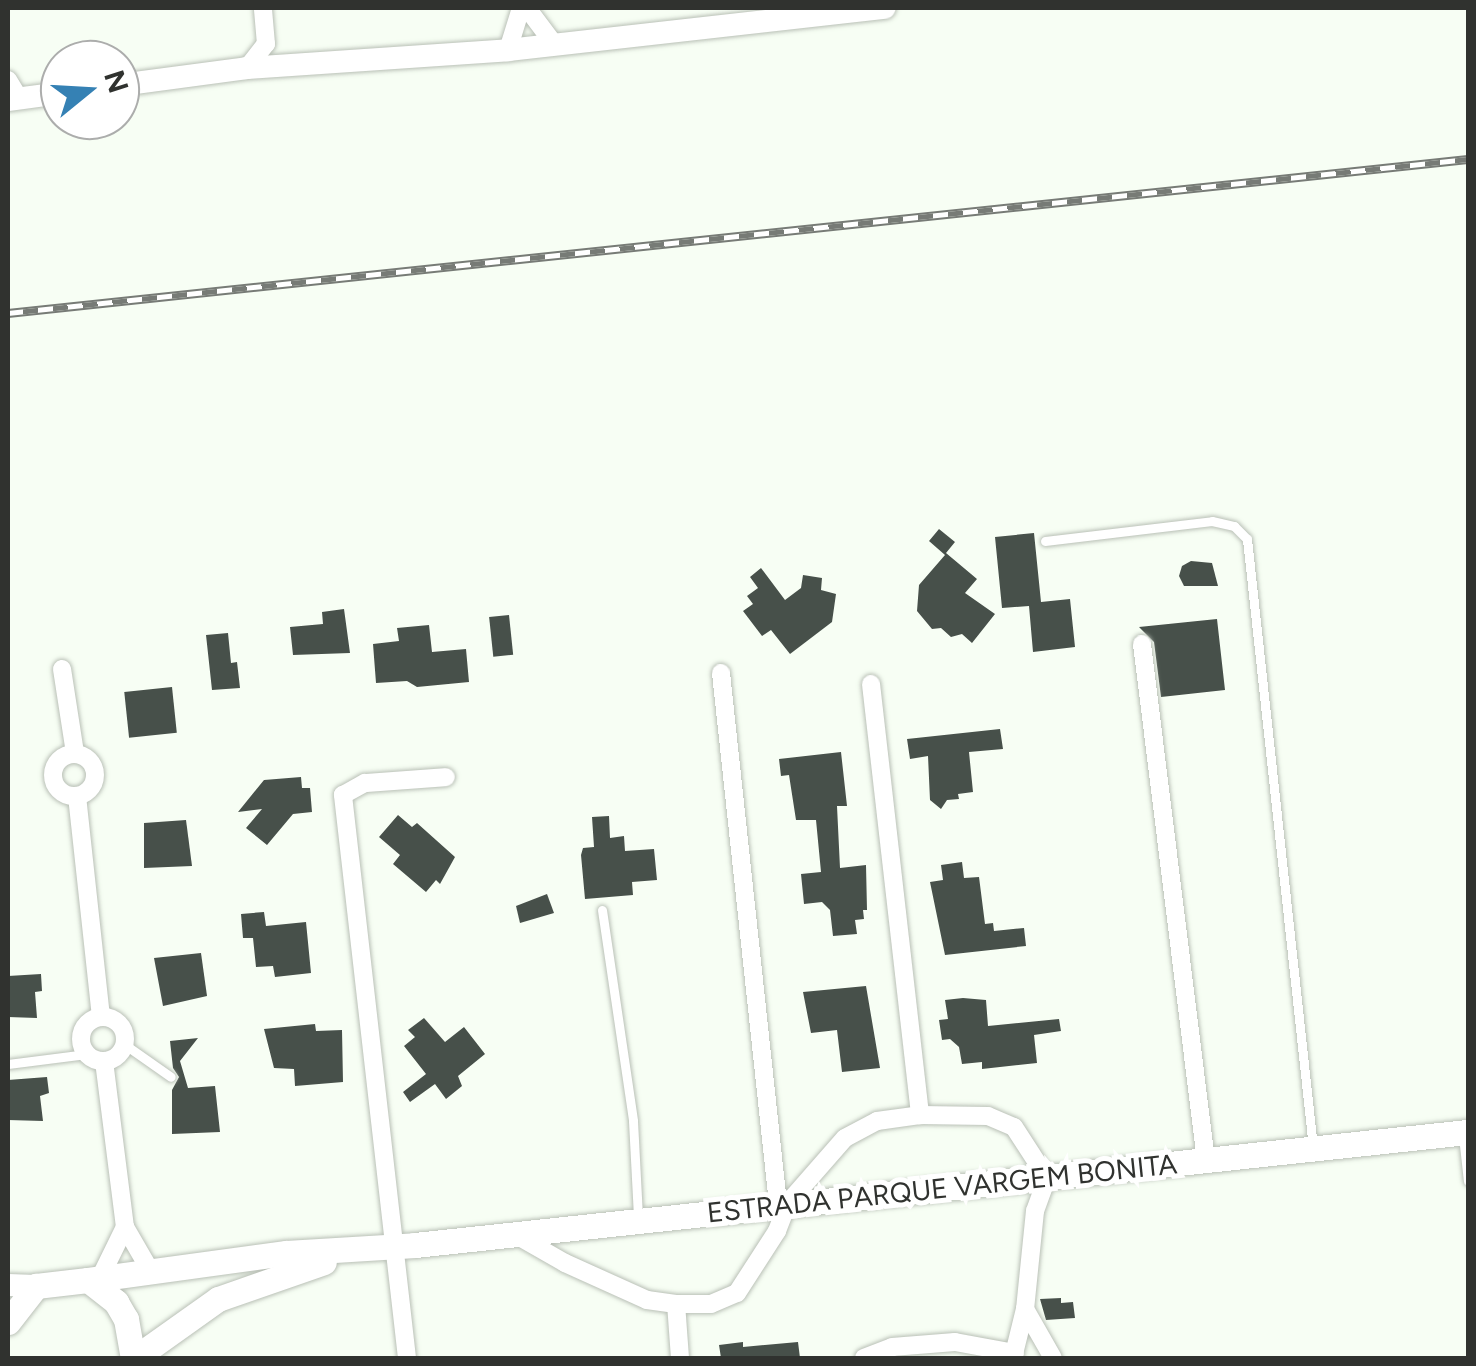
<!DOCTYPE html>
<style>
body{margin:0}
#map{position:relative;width:1476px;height:1366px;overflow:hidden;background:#f7fef4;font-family:Figtree,sans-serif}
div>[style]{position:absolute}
.building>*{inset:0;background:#47504a;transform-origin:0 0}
.roads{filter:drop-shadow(0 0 2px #b9c0b6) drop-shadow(0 0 2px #b9c0b6)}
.service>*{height:9px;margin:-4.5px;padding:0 4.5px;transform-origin:4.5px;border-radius:4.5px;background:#fff}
.minor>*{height:18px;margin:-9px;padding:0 9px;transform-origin:9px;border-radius:9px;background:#fff}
.minor>.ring{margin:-9px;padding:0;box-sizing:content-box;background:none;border:18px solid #fff;border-radius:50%}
.tertiary>*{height:22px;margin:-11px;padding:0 11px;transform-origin:11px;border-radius:11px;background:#fff}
.secondary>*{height:25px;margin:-12.5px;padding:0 12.5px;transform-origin:12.5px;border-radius:12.5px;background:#fff}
.rail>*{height:9px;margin-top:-4.5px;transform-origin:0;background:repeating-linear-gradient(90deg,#fff 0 15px,#777b76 0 30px);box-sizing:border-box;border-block:2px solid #777b76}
span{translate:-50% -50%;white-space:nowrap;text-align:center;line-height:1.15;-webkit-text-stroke:10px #fff;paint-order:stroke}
.street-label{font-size:28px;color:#30322f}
.frame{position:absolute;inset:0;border:10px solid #30322f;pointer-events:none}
.north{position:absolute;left:40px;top:40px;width:100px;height:100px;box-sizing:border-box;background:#fff;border:2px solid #acadac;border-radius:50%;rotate:72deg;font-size:28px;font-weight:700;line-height:40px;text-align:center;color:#30322f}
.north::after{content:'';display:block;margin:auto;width:35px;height:45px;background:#3581b4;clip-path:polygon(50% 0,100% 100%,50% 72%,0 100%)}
</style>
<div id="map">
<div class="building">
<i style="clip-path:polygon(939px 529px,955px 542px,946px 553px,977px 579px,965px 593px,995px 614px,972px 643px,962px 634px,951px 637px,941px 628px,932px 629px,917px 611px,919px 585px,945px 555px,929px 541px)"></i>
<i style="clip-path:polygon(1034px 533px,1041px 602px,1070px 599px,1075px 647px,1033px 652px,1029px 606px,1002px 608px,995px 537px)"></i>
<i style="clip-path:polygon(1191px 561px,1212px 563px,1218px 586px,1184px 586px,1179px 576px,1182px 566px)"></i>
<i style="clip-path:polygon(761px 568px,785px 600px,801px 588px,803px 575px,822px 578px,821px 590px,836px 594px,832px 622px,790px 654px,771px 630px,762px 636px,743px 611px,753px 604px,747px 596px,758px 588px,750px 577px)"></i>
<i style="clip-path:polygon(344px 609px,350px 653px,293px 655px,290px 627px,323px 624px,322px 612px)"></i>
<i style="left:509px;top:615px;width:40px;height:20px;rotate:84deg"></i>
<i style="clip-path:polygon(1217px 619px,1225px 690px,1161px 697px,1154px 642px,1139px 627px)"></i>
<i style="clip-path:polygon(429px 625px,432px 652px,466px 649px,469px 682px,417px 687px,407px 681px,376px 683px,373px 644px,399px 641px,397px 628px)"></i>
<i style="clip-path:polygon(228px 633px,231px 663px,237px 662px,240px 688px,212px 690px,206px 635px)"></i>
<i style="left:172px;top:687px;width:46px;height:48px;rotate:84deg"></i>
<i style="clip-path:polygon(1000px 729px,1003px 749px,969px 752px,973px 792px,958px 794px,959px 799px,947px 800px,941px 809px,930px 800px,928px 756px,910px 759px,907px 739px)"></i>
<i style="clip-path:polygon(841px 752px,847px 806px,837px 806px,840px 868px,866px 865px,867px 910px,863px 910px,864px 919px,855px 920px,857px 934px,833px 936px,830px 910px,822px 902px,804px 904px,801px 874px,821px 872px,816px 820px,796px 820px,789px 775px,781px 776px,779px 759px)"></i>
<i style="clip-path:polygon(301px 777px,302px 788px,310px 788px,312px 812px,293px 814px,267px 845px,246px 828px,262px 809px,238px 812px,264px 780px)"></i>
<i style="clip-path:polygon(398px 815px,412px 827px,417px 823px,455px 857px,440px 884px,436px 880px,426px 892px,393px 864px,400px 855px,379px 837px)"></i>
<i style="clip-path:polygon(609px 816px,610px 838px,624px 836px,625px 851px,654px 849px,657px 880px,632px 882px,633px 895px,585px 899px,581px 855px,583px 848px,594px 847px,592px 817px)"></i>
<i style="clip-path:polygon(186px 820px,192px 866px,144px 868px,144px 823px)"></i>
<i style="clip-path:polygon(962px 862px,964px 878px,979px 877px,985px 924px,993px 923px,994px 931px,1024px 928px,1026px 946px,945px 955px,930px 882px,943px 880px,941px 865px)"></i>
<i style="clip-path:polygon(547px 894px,554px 913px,520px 923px,516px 906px)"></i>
<i style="clip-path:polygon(264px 912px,266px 926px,306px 922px,311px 973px,275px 977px,273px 966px,256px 967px,253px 938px,243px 938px,241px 914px)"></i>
<i style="clip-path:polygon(201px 953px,207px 996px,163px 1006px,154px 958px)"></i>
<i style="clip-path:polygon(41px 974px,42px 991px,35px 992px,37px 1018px,8px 1017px,8px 976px)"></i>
<i style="clip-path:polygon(866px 986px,880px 1068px,842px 1072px,837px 1030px,811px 1033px,803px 992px)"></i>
<i style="clip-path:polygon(963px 998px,986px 1000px,988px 1026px,1059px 1019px,1061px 1031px,1034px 1035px,1037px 1063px,982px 1069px,982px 1062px,962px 1064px,959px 1047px,950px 1039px,942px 1040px,939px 1020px,948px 1019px,945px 1000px)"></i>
<i style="clip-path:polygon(424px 1018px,445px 1042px,464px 1027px,485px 1054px,458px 1076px,462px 1086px,446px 1099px,435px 1084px,410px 1102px,403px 1092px,426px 1074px,404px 1046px,415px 1037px,408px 1030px)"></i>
<i style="clip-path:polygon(315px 1024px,316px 1031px,342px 1030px,343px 1082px,295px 1086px,294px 1069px,274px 1068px,264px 1029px)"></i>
<i style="clip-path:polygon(198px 1038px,180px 1061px,188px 1088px,215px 1086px,220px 1132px,172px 1134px,172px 1090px,179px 1077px,173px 1068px,170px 1041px)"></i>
<i style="clip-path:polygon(47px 1077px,49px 1093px,40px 1096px,43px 1121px,8px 1120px,8px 1080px)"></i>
<i style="clip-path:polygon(1061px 1298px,1061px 1303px,1073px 1302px,1075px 1318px,1046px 1320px,1040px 1299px)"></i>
<i style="clip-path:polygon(743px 1342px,743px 1347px,798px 1342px,800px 1358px,721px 1358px,719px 1345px)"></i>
</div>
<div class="roads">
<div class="service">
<i style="left:1045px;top:541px;width:168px;rotate:-6.8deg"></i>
<i style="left:1212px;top:521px;width:23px;rotate:13deg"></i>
<i style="left:1234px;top:526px;width:18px;rotate:45deg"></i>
<i style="left:1247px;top:539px;width:613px;rotate:83.81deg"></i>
<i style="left:602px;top:910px;width:213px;rotate:81.6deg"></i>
<i style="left:633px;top:1121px;width:96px;rotate:87deg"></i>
<i style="left:124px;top:1044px;width:57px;rotate:35.1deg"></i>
<i style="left:8px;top:1064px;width:79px;rotate:-7.3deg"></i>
<i style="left:1463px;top:1136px;width:45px;rotate:83.7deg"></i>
</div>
<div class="minor">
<i style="left:527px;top:8px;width:45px;rotate:53.1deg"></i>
<i style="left:508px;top:50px;width:44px;rotate:-72.8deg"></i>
<i style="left:247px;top:68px;width:31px;rotate:-52deg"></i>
<i style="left:266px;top:44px;width:36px;rotate:-95deg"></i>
<i style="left:8px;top:80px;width:21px;rotate:59deg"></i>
<i style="left:1142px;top:644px;width:521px;rotate:82.94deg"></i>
<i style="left:62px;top:669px;width:85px;rotate:81.2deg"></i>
<i style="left:721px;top:673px;width:534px;rotate:83.87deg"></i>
<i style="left:871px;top:684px;width:434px;rotate:83.5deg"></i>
<i class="ring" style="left:53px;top:754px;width:24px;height:24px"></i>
<i style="left:77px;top:796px;width:222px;rotate:83.8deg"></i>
<i class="ring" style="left:81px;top:1017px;width:26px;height:26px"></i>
<i style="left:104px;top:1061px;width:167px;rotate:82.8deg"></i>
<i style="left:125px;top:1227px;width:52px;rotate:60deg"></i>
<i style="left:516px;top:1235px;width:56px;rotate:29.7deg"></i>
<i style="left:565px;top:1263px;width:90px;rotate:24.3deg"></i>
<i style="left:647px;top:1300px;width:29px;rotate:8deg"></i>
<i style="left:100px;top:1278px;width:57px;rotate:-63.9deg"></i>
<i style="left:1025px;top:1309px;width:56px;rotate:60.3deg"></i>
<i style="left:407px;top:1358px;width:567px;rotate:-96.49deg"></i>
<i style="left:343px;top:795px;width:25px;rotate:-29deg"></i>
<i style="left:365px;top:783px;width:81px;rotate:-4.2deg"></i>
<i style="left:680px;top:1358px;width:54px;rotate:-94.2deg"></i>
<i style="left:676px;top:1304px;width:35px"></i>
<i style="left:711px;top:1304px;width:28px;rotate:-23deg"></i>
<i style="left:737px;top:1293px;width:74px;rotate:-57.2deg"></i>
<i style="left:777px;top:1231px;width:30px;rotate:-69deg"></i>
<i style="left:788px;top:1203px;width:86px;rotate:-48.8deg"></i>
<i style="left:845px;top:1138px;width:36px;rotate:-28deg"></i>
<i style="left:877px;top:1121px;width:43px;rotate:-7.9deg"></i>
<i style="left:920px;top:1115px;width:68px;rotate:0.8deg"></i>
<i style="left:988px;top:1116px;width:28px;rotate:23deg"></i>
<i style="left:1014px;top:1127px;width:61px;rotate:57.1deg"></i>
<i style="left:1047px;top:1178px;width:35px;rotate:110deg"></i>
<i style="left:1035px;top:1211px;width:99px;rotate:95.8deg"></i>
<i style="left:1025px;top:1309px;width:50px;rotate:103.8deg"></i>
<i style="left:864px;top:1358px;width:30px;rotate:-21deg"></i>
<i style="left:892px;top:1347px;width:63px;rotate:-4.5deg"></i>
<i style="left:955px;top:1342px;width:61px;rotate:10.4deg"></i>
</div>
<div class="tertiary">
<i style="left:120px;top:85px;width:128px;rotate:-7.6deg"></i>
<i style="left:247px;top:68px;width:262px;rotate:-3.9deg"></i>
<i style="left:508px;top:50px;width:379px;rotate:-6.4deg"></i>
<i style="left:8px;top:100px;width:52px;rotate:-7.7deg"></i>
<i style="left:8px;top:1285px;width:28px;rotate:2deg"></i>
</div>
<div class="secondary">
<i style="left:88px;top:1280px;width:200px;rotate:-7.8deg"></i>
<i style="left:286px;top:1253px;width:129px;rotate:-3.5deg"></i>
<i style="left:415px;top:1245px;width:1059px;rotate:-6.13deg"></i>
<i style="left:8px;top:1322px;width:46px;rotate:-52.1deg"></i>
<i style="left:36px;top:1286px;width:52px;rotate:-6.6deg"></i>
<i style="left:88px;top:1280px;width:36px;rotate:38deg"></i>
<i style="left:116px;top:1302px;width:20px;rotate:60deg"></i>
<i style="left:126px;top:1319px;width:40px;rotate:80deg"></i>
<i style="left:135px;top:1358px;width:102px;rotate:-35.4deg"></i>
<i style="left:218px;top:1299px;width:112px;rotate:-19.2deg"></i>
</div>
</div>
<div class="rail">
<i style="left:8px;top:313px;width:1468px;rotate:-6.02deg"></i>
</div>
<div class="street-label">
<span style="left:942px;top:1188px;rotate:-6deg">ESTRADA PARQUE VARGEM BONITA</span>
</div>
<div class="frame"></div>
<div class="north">N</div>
</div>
